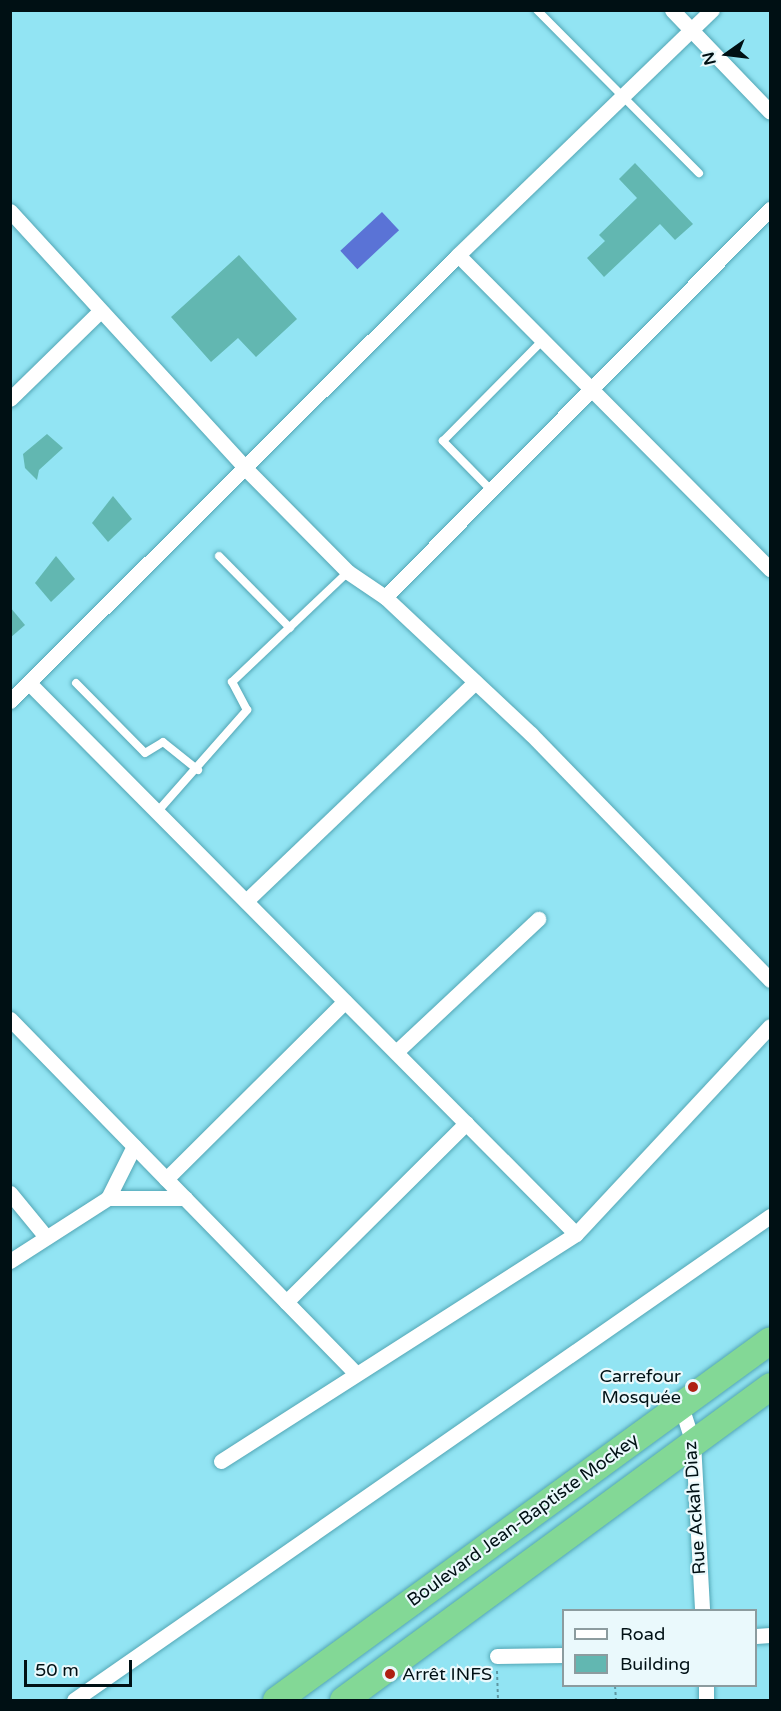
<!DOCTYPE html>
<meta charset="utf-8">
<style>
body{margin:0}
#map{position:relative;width:781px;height:1711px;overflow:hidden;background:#92e4f3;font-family:"Varela Round",sans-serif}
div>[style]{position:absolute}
.water>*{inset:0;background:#5a73d6;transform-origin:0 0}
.building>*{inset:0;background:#62b7b1}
.path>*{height:2px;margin-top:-1px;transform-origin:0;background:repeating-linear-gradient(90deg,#5d97a2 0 3px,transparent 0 6px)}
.roads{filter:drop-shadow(0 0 2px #53a6b5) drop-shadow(0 0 2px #53a6b5)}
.lane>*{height:8px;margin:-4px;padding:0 4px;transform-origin:4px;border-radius:4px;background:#fff}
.street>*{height:15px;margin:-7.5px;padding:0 7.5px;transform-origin:7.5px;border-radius:7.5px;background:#fff}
.highway>*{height:27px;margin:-13.5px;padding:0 13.5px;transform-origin:13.5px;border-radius:13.5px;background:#83d896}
.dots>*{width:16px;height:16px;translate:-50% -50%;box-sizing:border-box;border:3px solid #eaf9fc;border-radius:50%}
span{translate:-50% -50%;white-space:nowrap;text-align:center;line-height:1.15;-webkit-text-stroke:4.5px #eaf9fc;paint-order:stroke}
.poi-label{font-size:18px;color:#001014}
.right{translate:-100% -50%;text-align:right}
.left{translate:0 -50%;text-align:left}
.street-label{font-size:18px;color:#001014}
.frame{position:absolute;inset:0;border:12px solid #001014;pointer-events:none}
.legend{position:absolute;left:562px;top:1609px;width:195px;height:78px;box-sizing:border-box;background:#eaf9fc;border:2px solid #8c9c9f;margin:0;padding:8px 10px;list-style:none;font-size:18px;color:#001014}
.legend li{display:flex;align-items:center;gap:12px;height:30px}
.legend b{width:30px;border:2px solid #8c9c9f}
.north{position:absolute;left:697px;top:24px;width:60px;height:60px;-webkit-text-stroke:4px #eaf9fc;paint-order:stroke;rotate:256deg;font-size:16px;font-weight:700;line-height:24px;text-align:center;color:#001014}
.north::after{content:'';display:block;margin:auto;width:21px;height:27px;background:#001014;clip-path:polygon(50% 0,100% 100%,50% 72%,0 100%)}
.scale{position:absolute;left:24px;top:1660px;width:108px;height:27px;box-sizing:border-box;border:3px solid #001014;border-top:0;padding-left:8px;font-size:18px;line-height:21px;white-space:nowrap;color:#001014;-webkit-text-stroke:4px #eaf9fc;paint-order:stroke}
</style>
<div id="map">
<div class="water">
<i style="left:382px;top:212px;width:25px;height:57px;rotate:47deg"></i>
</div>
<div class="building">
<i style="clip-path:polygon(635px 163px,693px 224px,675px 240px,660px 224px,604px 277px,587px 258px,605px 241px,599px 235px,637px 198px,619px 179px)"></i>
<i style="clip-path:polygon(239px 255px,297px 319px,256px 357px,238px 338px,211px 362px,171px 317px)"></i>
<i style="clip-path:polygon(47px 434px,63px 448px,39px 470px,37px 480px,25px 468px,23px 454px)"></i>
<i style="clip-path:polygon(113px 496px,132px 519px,108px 542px,92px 523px)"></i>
<i style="clip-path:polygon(56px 556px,75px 579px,51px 602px,35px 583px)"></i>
<i style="clip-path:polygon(10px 607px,25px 625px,10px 638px)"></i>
</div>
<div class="path">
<i style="left:497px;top:1671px;width:29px;rotate:88deg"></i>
<i style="left:615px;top:1686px;width:14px;rotate:86deg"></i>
</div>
<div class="roads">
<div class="lane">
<i style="left:537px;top:10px;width:230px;rotate:45.2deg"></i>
<i style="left:491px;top:490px;width:69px;rotate:-134.4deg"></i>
<i style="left:443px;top:441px;width:142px;rotate:-45.3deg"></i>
<i style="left:219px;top:556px;width:101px;rotate:45.4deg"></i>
<i style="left:76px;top:683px;width:98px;rotate:45.4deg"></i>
<i style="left:145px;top:753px;width:21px;rotate:-31deg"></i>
<i style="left:163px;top:742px;width:45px;rotate:38.7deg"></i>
<i style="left:158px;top:811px;width:135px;rotate:-48.6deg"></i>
<i style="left:247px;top:710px;width:32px;rotate:-118deg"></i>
<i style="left:232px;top:682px;width:160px;rotate:-43.5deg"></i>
</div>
<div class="street">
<i style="left:672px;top:10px;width:141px;rotate:46.1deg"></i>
<i style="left:10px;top:211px;width:350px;rotate:47.5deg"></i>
<i style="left:246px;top:469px;width:145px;rotate:45.3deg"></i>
<i style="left:348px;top:572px;width:45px;rotate:34deg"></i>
<i style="left:385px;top:597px;width:200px;rotate:43.2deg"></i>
<i style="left:531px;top:734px;width:343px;rotate:45.8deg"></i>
<i style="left:458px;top:255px;width:443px;rotate:45.2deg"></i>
<i style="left:10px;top:399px;width:124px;rotate:-44.3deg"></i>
<i style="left:385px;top:597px;width:547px;rotate:-45.22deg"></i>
<i style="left:29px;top:683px;width:776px;rotate:45.21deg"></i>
<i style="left:10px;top:701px;width:632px;rotate:-44.87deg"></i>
<i style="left:458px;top:255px;width:353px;rotate:-44deg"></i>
<i style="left:246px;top:901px;width:317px;rotate:-43.7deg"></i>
<i style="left:10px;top:1019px;width:495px;rotate:45.7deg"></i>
<i style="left:396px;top:1052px;width:195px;rotate:-43.1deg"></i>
<i style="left:166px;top:1179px;width:252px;rotate:-44.8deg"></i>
<i style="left:10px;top:1193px;width:57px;rotate:50.7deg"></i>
<i style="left:108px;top:1198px;width:77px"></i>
<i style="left:10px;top:1261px;width:117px;rotate:-32.7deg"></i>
<i style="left:108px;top:1198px;width:58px;rotate:-63.4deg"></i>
<i style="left:286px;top:1302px;width:254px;rotate:-44.8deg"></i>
<i style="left:681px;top:1406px;width:38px;rotate:72deg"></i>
<i style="left:693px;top:1442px;width:168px;rotate:86.9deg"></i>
<i style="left:221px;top:1461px;width:421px;rotate:-32.6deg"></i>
<i style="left:576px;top:1234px;width:284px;rotate:-47deg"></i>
<i style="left:756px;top:1636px;width:14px;rotate:-4deg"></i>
<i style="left:497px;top:1656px;width:67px;rotate:-0.9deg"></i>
<i style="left:706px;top:1686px;width:14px;rotate:90deg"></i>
<i style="left:74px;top:1700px;width:848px;rotate:-34.81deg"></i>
</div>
<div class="highway">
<i style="left:276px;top:1700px;width:611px;rotate:-36.08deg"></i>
<i style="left:343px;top:1700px;width:530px;rotate:-36.33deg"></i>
</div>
</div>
<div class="dots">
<i style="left:693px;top:1387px;background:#af2012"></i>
<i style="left:390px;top:1674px;background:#af2012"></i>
</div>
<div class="poi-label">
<span class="right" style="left:681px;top:1387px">Carrefour<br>Mosquée</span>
<span class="left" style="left:402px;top:1674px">Arrêt INFS</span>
</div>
<div class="street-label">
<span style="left:695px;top:1508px;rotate:-94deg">Rue Ackah Diaz</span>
<span style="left:523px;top:1520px;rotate:-36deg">Boulevard Jean-Baptiste Mockey</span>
</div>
<div class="frame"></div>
<ul class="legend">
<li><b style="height:8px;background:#fff"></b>Road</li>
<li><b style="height:16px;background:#62b7b1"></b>Building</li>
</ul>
<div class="north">N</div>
<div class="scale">50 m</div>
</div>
